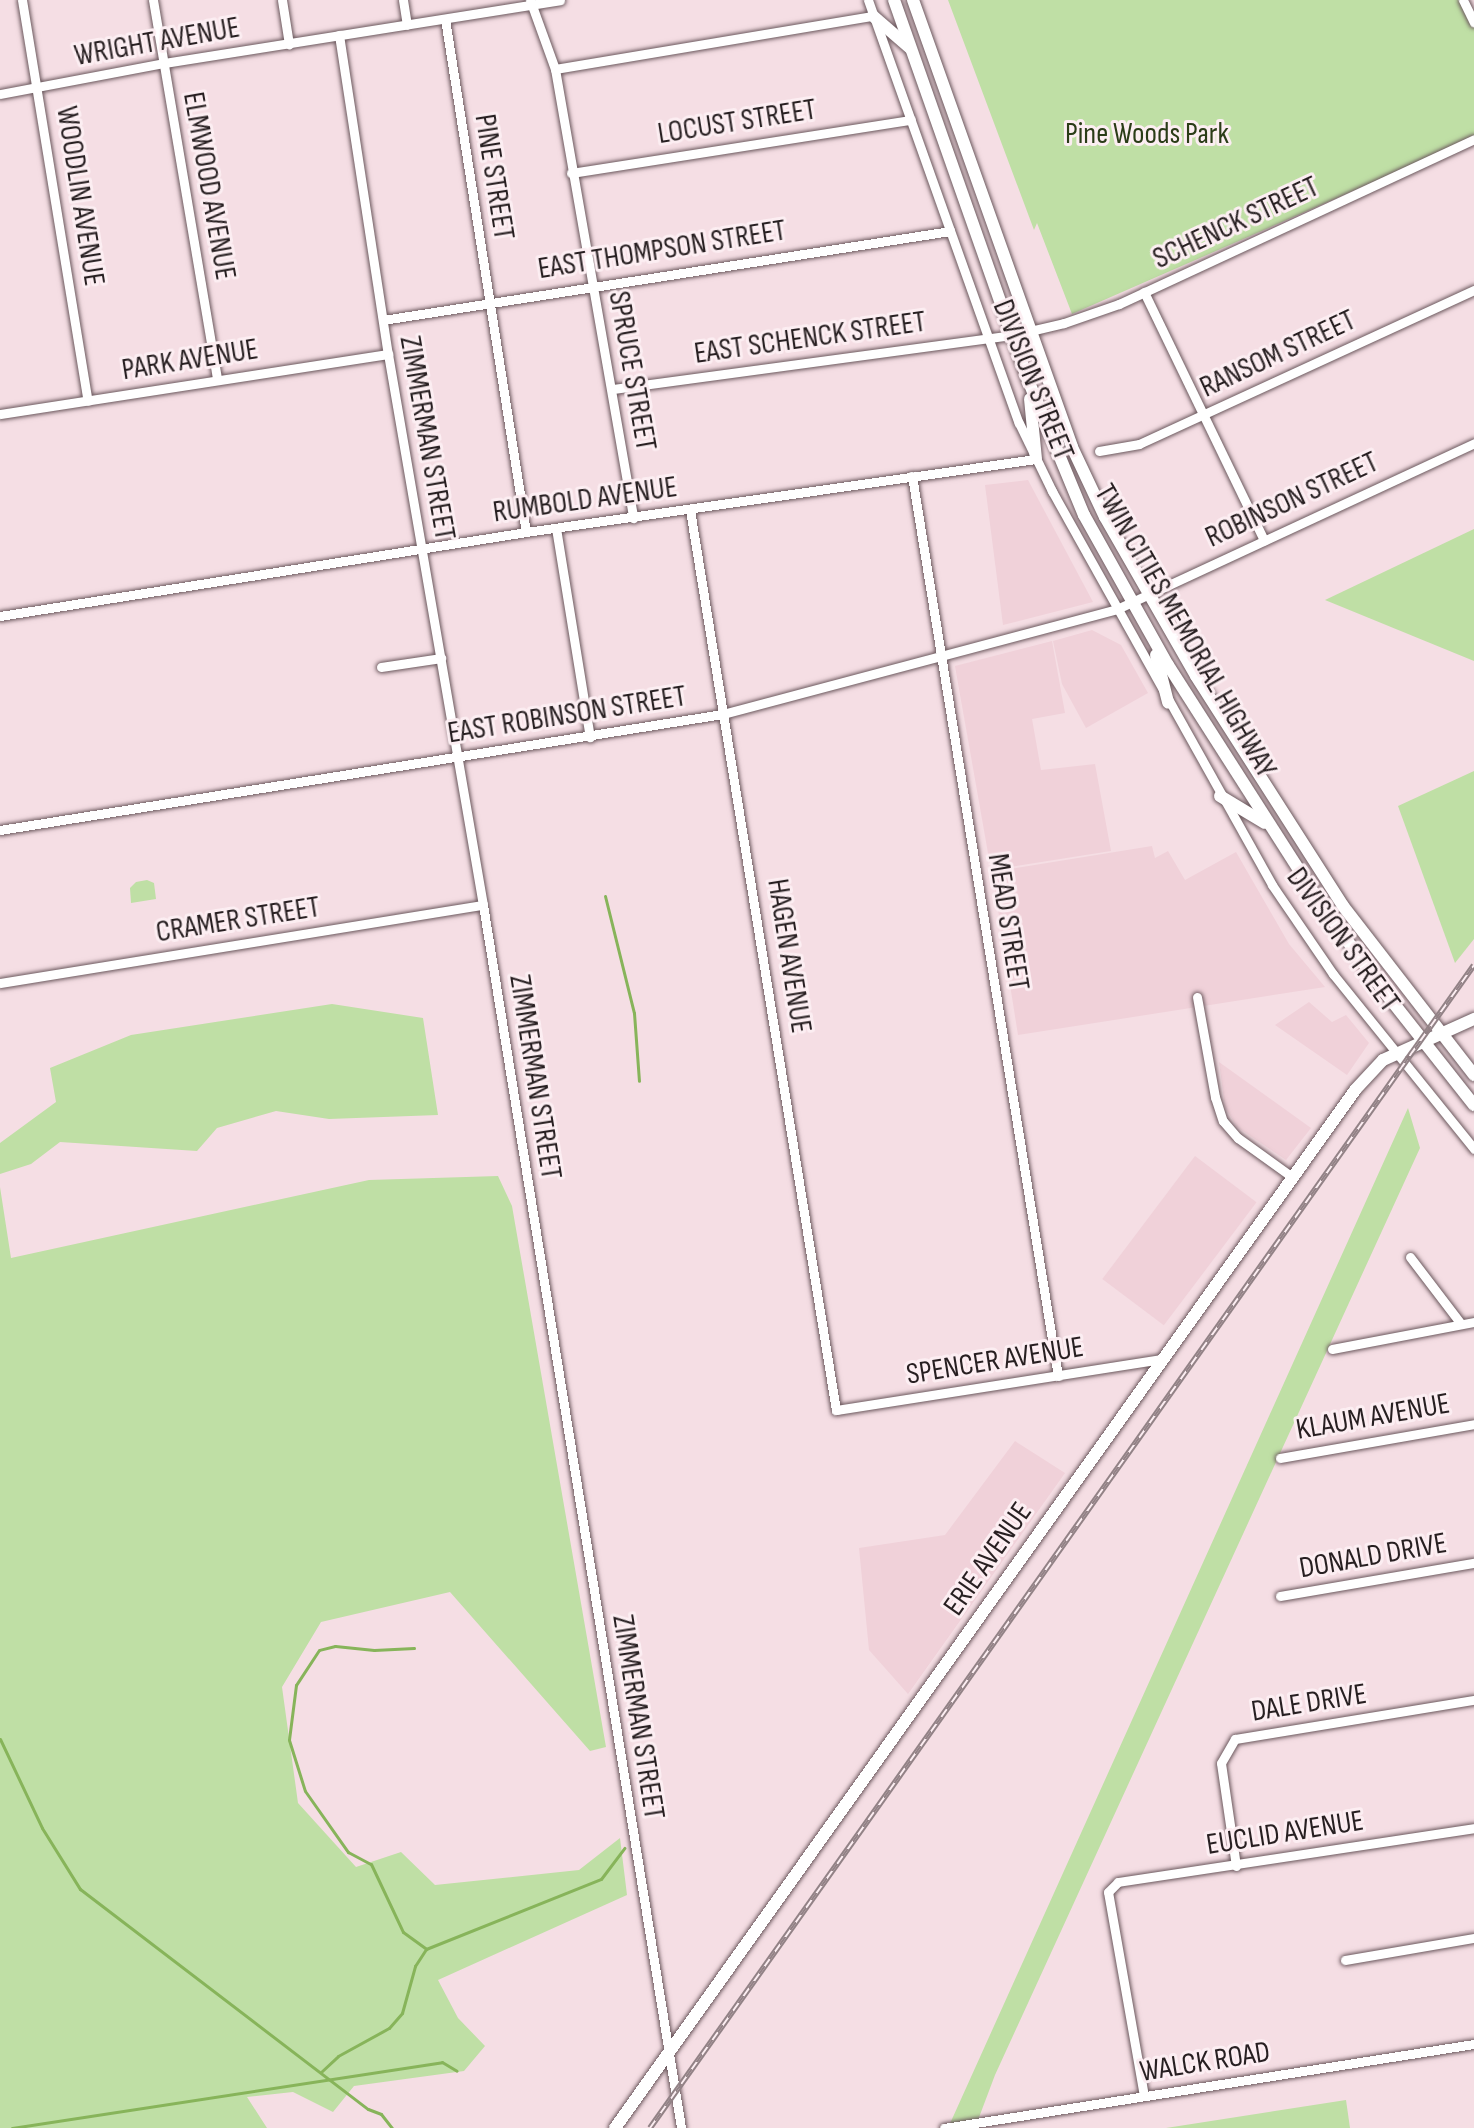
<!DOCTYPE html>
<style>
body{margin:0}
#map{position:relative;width:1474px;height:2128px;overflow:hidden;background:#f5dee4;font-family:"Sofia Sans Condensed",sans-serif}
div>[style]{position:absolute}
.built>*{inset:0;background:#f0d1d9;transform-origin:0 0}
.green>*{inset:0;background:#bfdfa5}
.stream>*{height:3px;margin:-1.5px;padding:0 1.5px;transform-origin:1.5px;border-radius:1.5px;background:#87b45a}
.roads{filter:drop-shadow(0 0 2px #6b585d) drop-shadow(0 0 2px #6b585d)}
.minor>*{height:9px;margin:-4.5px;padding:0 4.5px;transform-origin:4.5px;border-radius:4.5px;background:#fff}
.major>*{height:12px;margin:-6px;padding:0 6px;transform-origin:6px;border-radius:6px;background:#fff}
.rail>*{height:6px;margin-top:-3px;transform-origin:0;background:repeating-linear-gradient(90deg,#fceef2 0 9px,#928286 0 18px);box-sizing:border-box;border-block:2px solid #928286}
span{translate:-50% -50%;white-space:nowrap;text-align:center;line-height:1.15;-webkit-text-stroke:6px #fceef2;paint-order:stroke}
.street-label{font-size:30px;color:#271f21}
.park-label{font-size:30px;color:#2a3c17}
</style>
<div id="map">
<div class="built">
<i style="clip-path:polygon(1028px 480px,1093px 602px,1003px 625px,985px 485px)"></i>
<i style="clip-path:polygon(1092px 630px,1121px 645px,1148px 693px,1086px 728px,1062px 684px,1053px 641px)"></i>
<i style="clip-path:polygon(1052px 641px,1065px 713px,1032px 719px,1041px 770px,1095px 764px,1111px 851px,991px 870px,955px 666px)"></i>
<i style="clip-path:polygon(1152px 846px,1155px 858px,1168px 851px,1185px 880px,1236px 852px,1289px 944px,1325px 987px,1018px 1035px,992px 872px)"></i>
<i style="clip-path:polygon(1309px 1002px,1332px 1022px,1346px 1015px,1369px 1043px,1347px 1075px,1275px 1025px)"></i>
<i style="clip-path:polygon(1219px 1062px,1311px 1128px,1286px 1160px,1237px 1127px,1225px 1107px)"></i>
<i style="left:1195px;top:1156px;width:77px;height:154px;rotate:37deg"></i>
<i style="clip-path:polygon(1015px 1441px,1065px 1473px,908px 1694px,869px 1650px,859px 1548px,945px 1535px)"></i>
</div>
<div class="green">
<i style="clip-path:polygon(948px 0,1463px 0,1474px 23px,1474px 138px,1072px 314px,1037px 223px,1034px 230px)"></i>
<i style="clip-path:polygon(1474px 529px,1474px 661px,1325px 600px)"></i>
<i style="clip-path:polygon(1474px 771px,1474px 939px,1455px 963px,1398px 806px)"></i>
<i style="clip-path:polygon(147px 880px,154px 883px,156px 899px,131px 903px,130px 888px,136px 882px)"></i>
<i style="clip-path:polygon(332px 1004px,423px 1018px,438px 1115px,329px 1119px,276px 1111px,217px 1128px,197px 1151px,60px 1142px,31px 1164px,0 1174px,0 1143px,56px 1102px,50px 1068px,131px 1035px)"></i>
<i style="clip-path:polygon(1408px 1108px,1420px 1148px,995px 2075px,975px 2128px,948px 2128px)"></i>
<i style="clip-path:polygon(498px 1176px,512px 1206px,606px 1747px,590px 1751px,450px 1592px,321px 1622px,282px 1687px,298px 1803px,356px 1867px,401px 1852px,435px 1885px,579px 1870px,620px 1838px,627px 1895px,438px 1980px,458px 2018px,485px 2046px,464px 2071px,354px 2086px,333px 2112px,293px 2092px,247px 2097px,267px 2128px,0 2128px,0 1187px,11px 1258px,369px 1180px)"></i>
<i style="clip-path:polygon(1346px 2100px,1350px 2128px,1166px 2128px)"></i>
</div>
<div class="stream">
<i style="left:605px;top:896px;width:121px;rotate:76.1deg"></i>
<i style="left:634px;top:1013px;width:68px;rotate:85.8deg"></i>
<i style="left:414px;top:1648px;width:40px;rotate:177.1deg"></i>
<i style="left:374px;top:1650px;width:39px;rotate:-174deg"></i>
<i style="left:335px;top:1646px;width:16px;rotate:166deg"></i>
<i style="left:319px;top:1650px;width:42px;rotate:123.3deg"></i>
<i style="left:296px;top:1685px;width:55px;rotate:97.3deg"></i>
<i style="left:289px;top:1740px;width:53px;rotate:72.6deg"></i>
<i style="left:305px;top:1791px;width:75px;rotate:54.8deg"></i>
<i style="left:348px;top:1852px;width:26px;rotate:28deg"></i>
<i style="left:371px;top:1864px;width:75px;rotate:64.8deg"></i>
<i style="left:403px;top:1932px;width:29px;rotate:36deg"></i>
<i style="left:0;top:1739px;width:98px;rotate:64.7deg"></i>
<i style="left:42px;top:1828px;width:72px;rotate:58.1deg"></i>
<i style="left:80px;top:1889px;width:362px;rotate:37.4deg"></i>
<i style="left:368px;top:2109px;width:14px;rotate:21deg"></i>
<i style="left:381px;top:2114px;width:18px;rotate:52deg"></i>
<i style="left:321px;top:2072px;width:23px;rotate:-43deg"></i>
<i style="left:338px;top:2056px;width:58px;rotate:-28.8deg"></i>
<i style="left:389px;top:2028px;width:20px;rotate:-49deg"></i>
<i style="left:402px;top:2013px;width:49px;rotate:-74.5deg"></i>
<i style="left:415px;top:1966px;width:20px;rotate:-57deg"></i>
<i style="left:426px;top:1949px;width:188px;rotate:-21.8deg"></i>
<i style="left:601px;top:1879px;width:39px;rotate:-53deg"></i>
<i style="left:12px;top:2128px;width:435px;rotate:-8.7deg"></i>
<i style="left:442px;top:2062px;width:17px;rotate:31deg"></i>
</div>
<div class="roads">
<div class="minor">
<i style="left:22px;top:0;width:406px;rotate:80.7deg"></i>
<i style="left:153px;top:0;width:385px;rotate:80.4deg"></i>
<i style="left:282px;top:0;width:45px;rotate:81deg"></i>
<i style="left:403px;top:0;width:25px;rotate:81deg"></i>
<i style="left:530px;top:0;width:73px;rotate:70.1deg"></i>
<i style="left:555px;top:69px;width:456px;rotate:80.1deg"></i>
<i style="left:868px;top:0;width:449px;rotate:70.4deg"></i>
<i style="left:1019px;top:423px;width:76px;rotate:64.1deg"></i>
<i style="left:1052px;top:491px;width:451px;rotate:60.8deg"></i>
<i style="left:1272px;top:885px;width:108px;rotate:55.6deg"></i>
<i style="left:1333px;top:974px;width:225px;rotate:51.1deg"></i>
<i style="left:1463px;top:0;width:25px;rotate:64deg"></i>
<i style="left:445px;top:19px;width:519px;rotate:81.03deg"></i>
<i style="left:339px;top:35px;width:323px;rotate:81.3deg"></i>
<i style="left:388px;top:354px;width:559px;rotate:80.22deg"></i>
<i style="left:483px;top:905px;width:1239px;rotate:80.8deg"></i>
<i style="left:555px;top:69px;width:322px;rotate:-9.5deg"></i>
<i style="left:0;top:94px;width:167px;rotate:-10.7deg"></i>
<i style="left:164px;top:63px;width:401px;rotate:-9deg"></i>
<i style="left:571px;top:173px;width:344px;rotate:-8.9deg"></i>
<i style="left:1144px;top:292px;width:276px;rotate:64.2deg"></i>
<i style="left:383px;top:320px;width:574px;rotate:-8.92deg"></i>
<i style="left:613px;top:389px;width:404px;rotate:-7.7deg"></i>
<i style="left:1013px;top:335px;width:52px;rotate:-13.2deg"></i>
<i style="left:1064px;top:323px;width:58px;rotate:-19.1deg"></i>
<i style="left:1119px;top:304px;width:391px;rotate:-24.9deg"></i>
<i style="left:0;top:414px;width:393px;rotate:-8.8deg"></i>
<i style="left:1099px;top:451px;width:41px;rotate:-9.9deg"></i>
<i style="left:1139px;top:444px;width:369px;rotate:-24.7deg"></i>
<i style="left:912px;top:476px;width:912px;rotate:80.79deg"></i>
<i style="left:690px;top:510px;width:912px;rotate:80.79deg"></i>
<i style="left:836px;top:1410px;width:330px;rotate:-8.9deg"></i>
<i style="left:556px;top:528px;width:212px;rotate:80.8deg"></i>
<i style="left:0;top:616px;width:533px;rotate:-9.07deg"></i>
<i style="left:526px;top:532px;width:515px;rotate:-8.15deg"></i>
<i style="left:381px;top:667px;width:61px;rotate:-8.5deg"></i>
<i style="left:0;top:830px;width:732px;rotate:-9.12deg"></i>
<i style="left:723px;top:714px;width:408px;rotate:-14.9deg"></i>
<i style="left:1117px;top:609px;width:394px;rotate:-24.9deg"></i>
<i style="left:0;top:983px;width:489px;rotate:-9.2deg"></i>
<i style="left:1197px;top:997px;width:102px;rotate:79.8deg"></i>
<i style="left:1215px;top:1097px;width:25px;rotate:72deg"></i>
<i style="left:1223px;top:1121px;width:23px;rotate:49deg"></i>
<i style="left:1238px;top:1138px;width:67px;rotate:35.8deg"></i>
<i style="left:1410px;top:1257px;width:84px;rotate:52.7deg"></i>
<i style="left:1332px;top:1349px;width:145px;rotate:-10.8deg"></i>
<i style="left:1280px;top:1458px;width:197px;rotate:-9.9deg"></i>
<i style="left:1280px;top:1596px;width:197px;rotate:-9.7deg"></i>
<i style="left:1236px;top:1866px;width:104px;rotate:-98.3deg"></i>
<i style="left:1221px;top:1763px;width:28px;rotate:-60deg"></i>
<i style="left:1235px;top:1739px;width:242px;rotate:-9.3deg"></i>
<i style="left:1345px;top:1960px;width:131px;rotate:-9.7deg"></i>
<i style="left:1144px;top:2096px;width:207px;rotate:-100deg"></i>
<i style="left:1108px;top:1892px;width:14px;rotate:-45deg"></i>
<i style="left:1118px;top:1882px;width:360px;rotate:-8.6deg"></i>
<i style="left:944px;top:2128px;width:537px;rotate:-9.01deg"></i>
</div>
<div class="major">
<i style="left:894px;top:0;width:403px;rotate:70.6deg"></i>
<i style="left:1028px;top:380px;width:146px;rotate:67.5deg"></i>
<i style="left:1084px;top:515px;width:172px;rotate:60.8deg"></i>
<i style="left:1168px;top:665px;width:277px;rotate:57.4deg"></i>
<i style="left:1317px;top:898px;width:102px;rotate:54.6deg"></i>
<i style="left:1376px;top:981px;width:158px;rotate:51.7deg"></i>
<i style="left:913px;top:0;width:474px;rotate:70.4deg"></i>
<i style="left:1072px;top:447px;width:77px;rotate:64.8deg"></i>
<i style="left:1105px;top:517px;width:183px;rotate:60.2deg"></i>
<i style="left:1196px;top:676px;width:273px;rotate:57.4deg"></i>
<i style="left:1343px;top:906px;width:214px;rotate:52.2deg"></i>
<i style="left:873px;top:16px;width:49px;rotate:40.9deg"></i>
<i style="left:1030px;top:399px;width:60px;rotate:84.3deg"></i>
<i style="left:1156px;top:655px;width:49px;rotate:75.7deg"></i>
<i style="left:1220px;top:796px;width:52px;rotate:31deg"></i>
<i style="left:615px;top:2128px;width:1275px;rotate:-54.51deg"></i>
<i style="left:1355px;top:1090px;width:41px;rotate:-47deg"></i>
<i style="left:1383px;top:1060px;width:100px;rotate:-24.3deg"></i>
</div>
</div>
<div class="rail">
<i style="left:650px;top:2128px;width:1425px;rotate:-54.68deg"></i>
</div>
<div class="street-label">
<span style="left:157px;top:42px;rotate:-10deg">WRIGHT AVENUE</span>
<span style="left:737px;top:122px;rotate:-9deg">LOCUST STREET</span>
<span style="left:494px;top:177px;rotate:81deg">PINE STREET</span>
<span style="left:209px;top:186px;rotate:80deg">ELMWOOD AVENUE</span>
<span style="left:80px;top:196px;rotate:81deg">WOODLIN AVENUE</span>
<span style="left:1236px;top:223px;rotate:-25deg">SCHENCK STREET</span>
<span style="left:662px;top:250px;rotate:-9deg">EAST THOMPSON STREET</span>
<span style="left:810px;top:338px;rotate:-8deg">EAST SCHENCK STREET</span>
<span style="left:1278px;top:354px;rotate:-25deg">RANSOM STREET</span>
<span style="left:190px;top:360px;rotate:-9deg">PARK AVENUE</span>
<span style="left:632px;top:371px;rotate:80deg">SPRUCE STREET</span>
<span style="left:1033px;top:380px;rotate:68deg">DIVISION STREET</span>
<span style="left:427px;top:438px;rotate:80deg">ZIMMERMAN STREET</span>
<span style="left:585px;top:500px;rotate:-8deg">RUMBOLD AVENUE</span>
<span style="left:1292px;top:500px;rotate:-25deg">ROBINSON STREET</span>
<span style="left:1185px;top:631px;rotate:60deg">TWIN CITIES MEMORIAL HIGHWAY</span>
<span style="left:567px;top:715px;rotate:-9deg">EAST ROBINSON STREET</span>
<span style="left:238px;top:920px;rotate:-9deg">CRAMER STREET</span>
<span style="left:1008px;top:922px;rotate:81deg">MEAD STREET</span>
<span style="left:1343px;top:940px;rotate:54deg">DIVISION STREET</span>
<span style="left:789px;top:956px;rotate:81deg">HAGEN AVENUE</span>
<span style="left:535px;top:1077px;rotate:81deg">ZIMMERMAN STREET</span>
<span style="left:995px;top:1361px;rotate:-9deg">SPENCER AVENUE</span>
<span style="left:1373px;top:1417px;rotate:-10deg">KLAUM AVENUE</span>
<span style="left:1373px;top:1556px;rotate:-10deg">DONALD DRIVE</span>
<span style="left:988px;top:1559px;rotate:-55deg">ERIE AVENUE</span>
<span style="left:1309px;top:1703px;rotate:-9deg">DALE DRIVE</span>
<span style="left:638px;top:1717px;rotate:81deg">ZIMMERMAN STREET</span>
<span style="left:1285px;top:1833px;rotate:-9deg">EUCLID AVENUE</span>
<span style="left:1205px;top:2062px;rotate:-9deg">WALCK ROAD</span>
</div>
<div class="park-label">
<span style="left:1147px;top:134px">Pine Woods Park</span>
</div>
</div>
